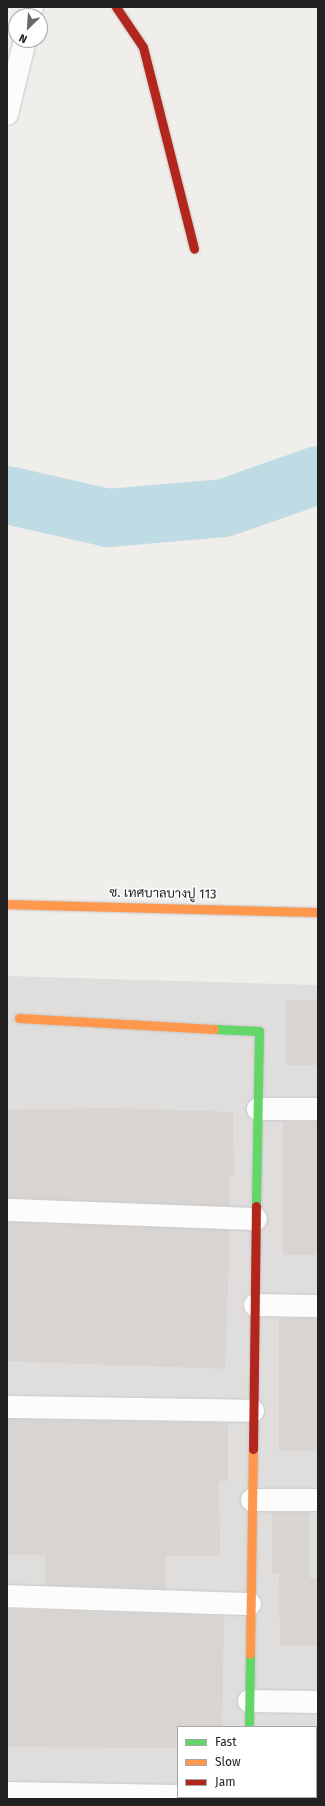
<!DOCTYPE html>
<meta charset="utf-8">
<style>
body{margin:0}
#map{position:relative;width:325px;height:1806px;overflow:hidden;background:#f0eeeb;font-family:"Fira Sans",Sarabun,sans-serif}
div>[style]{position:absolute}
.residential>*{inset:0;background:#dfdedc}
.river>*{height:58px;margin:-29px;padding:0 29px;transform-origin:29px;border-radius:29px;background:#bfdbe3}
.building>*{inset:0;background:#d7d4d2;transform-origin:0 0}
.roads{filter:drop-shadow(0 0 1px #c9c8c7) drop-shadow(0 0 1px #c9c8c7)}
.street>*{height:22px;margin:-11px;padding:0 11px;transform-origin:11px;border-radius:11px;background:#fdfcfc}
.fast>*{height:9px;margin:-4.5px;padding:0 4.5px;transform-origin:4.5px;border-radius:4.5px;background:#63d668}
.slow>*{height:9px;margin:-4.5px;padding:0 4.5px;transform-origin:4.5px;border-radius:4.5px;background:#ff974d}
.jam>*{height:9px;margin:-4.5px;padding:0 4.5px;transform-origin:4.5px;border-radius:4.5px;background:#b3261e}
span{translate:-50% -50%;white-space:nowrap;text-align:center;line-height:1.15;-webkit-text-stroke:3px #fff;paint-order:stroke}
.street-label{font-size:13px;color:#222}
.frame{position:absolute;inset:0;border:8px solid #222;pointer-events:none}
.legend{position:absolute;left:177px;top:1726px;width:140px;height:72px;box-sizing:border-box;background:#fff;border:1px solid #a7a7a7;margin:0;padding:5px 7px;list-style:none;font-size:12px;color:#222}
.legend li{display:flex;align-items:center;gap:8px;height:20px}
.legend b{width:20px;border:1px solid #a7a7a7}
.north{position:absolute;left:8px;top:8px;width:40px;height:40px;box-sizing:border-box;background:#fff;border:1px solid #a7a7a7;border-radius:50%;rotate:205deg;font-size:11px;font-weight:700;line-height:16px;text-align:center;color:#222}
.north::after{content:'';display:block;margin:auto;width:14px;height:18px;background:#6a6968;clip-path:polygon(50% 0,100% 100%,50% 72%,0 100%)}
</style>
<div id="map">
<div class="residential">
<i style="clip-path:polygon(evenodd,7px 976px,318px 985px,318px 1799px,7px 1799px,7px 976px,178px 1727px,316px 1727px,316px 1797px,178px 1797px,178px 1727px)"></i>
</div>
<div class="river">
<i style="left:7px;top:495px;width:104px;rotate:12.8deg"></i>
<i style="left:108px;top:518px;width:116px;rotate:-4.9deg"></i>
<i style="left:224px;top:508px;width:100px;rotate:-19.3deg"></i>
</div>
<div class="building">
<i style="left:286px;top:1000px;width:32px;height:65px"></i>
<i style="clip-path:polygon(109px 1108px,233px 1112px,234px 1176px,230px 1176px,230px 1206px,7px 1198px,7px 1110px)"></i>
<i style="left:283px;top:1122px;width:35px;height:133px"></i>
<i style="left:7px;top:1222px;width:223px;height:139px;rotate:2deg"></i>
<i style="left:279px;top:1318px;width:38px;height:133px"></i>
<i style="clip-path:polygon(7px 1419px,228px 1423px,228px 1481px,219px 1481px,220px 1556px,166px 1556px,166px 1589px,45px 1585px,45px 1555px,7px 1555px)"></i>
<i style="clip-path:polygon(272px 1512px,309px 1512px,310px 1578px,318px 1578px,318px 1646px,280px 1646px,279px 1573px,272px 1573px)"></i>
<i style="clip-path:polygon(7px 1609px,224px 1616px,222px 1727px,178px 1727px,178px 1748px,7px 1747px)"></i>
</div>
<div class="roads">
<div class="street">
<i style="left:30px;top:16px;width:9px;rotate:-77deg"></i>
<i style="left:7px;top:114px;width:76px;rotate:-76.3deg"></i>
<i style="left:258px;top:1109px;width:60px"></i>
<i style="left:9px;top:1210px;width:247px;rotate:2.1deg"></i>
<i style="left:255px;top:1305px;width:63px;rotate:0.9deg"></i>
<i style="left:10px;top:1407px;width:243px;rotate:0.9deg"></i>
<i style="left:252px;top:1500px;width:66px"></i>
<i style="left:7px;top:1596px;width:243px;rotate:1.9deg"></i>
<i style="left:249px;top:1701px;width:69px;rotate:0.8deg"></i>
<i style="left:7px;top:1793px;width:171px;rotate:1deg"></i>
<i style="left:245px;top:1797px;width:4px;rotate:34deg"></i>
</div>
<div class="fast">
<i style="left:214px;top:1029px;width:45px;rotate:2.5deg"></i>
<i style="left:259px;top:1031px;width:175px;rotate:91deg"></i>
<i style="left:249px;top:1727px;width:73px;rotate:-89.2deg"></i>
</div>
<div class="slow">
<i style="left:7px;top:904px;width:311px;rotate:1.5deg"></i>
<i style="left:19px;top:1018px;width:195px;rotate:3.2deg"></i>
<i style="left:250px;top:1654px;width:205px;rotate:-89.2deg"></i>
</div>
<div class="jam">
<i style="left:116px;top:7px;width:48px;rotate:56deg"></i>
<i style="left:143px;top:47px;width:208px;rotate:75.8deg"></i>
<i style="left:253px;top:1449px;width:243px;rotate:-89.3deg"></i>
</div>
</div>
<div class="street-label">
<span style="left:163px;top:894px;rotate:1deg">ซ. เทศบาลบางปู 113</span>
</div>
<div class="frame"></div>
<ul class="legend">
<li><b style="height:5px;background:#63d668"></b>Fast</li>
<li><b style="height:5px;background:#ff974d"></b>Slow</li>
<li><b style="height:5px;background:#b3261e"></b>Jam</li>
</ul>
<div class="north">N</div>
</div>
